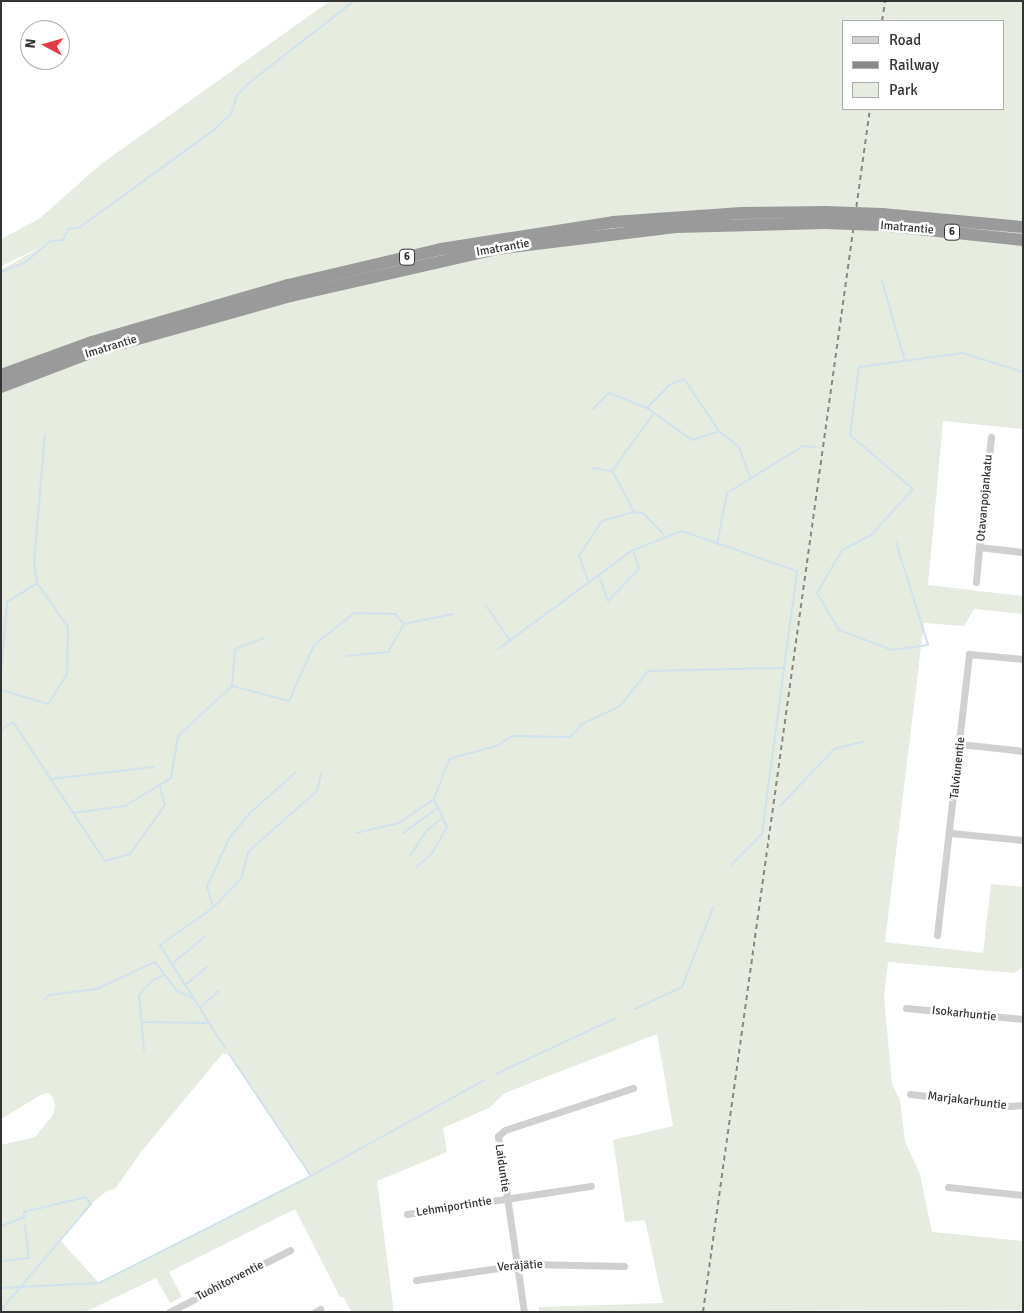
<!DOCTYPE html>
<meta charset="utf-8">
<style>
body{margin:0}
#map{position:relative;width:1024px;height:1313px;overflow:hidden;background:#fff;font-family:Signika,sans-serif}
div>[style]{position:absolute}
.green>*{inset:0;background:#e6ecdf}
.stream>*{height:2px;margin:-1px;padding:0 1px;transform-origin:1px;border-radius:1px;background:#cfe2ee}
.street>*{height:7px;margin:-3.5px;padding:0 3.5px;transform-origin:3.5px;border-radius:3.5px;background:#d0d0d0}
.highway>*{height:12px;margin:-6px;padding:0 6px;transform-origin:6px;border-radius:6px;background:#9a9a9a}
.rail>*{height:2px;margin-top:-1px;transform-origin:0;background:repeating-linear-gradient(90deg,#888 0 5px,transparent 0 9px)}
.highway-bridge>*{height:12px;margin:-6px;padding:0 6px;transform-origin:6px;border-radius:6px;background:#9a9a9a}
span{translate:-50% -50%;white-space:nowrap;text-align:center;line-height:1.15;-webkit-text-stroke:5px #fff;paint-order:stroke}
.shield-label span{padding:1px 4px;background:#fff;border:1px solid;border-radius:4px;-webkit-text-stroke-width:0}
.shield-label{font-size:11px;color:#333;font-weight:700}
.street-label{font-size:12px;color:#333}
.frame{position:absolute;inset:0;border:2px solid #333;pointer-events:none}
.legend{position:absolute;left:842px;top:20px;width:162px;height:90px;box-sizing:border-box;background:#fff;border:1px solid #adadad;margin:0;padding:6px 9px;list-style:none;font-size:15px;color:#333}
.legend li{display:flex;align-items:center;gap:10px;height:25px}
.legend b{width:25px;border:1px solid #adadad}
.north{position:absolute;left:20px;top:20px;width:50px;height:50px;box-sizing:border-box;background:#fff;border:1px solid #adadad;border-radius:50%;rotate:276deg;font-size:14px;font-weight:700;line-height:20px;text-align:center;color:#333}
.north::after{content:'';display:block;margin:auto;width:18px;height:22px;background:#e63946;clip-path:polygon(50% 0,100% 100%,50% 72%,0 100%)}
</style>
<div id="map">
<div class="green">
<i style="clip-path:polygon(evenodd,330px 1px,1023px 1px,1023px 429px,943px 421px,928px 585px,1023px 596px,1023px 614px,974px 609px,964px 626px,924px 623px,885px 942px,983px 953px,991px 884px,1023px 887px,1023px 967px,1014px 973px,888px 962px,884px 996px,892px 1084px,900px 1100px,905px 1142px,920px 1174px,932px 1232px,1023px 1241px,1023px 1310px,539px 1312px,539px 1307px,663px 1303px,645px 1220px,625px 1222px,613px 1140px,673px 1126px,657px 1034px,505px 1093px,489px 1108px,443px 1128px,447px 1152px,377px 1181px,394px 1312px,352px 1312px,343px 1297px,340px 1297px,295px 1209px,169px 1272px,182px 1297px,170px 1303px,156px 1278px,85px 1312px,1px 1312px,1px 1145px,35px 1137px,53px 1115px,55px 1107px,53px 1097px,48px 1093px,42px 1094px,1px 1119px,1px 270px,43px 246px,1px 266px,1px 239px,39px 219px,101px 164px,330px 1px,843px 21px,1003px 21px,1003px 109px,843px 109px,843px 21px,330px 1px,223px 1053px,229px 1055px,311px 1176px,99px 1283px,60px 1240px,91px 1204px,107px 1191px,115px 1189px,141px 1152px,223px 1053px)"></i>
</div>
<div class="stream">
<i style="left:1px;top:272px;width:27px;rotate:-22deg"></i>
<i style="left:26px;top:262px;width:32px;rotate:-41deg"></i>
<i style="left:50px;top:241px;width:13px;rotate:-4deg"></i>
<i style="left:63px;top:240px;width:12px;rotate:-66deg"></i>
<i style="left:68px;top:229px;width:12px;rotate:-9deg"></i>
<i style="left:80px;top:227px;width:160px;rotate:-35.9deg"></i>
<i style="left:210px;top:133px;width:28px;rotate:-42deg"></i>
<i style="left:231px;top:114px;width:20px;rotate:-72deg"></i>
<i style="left:237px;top:95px;width:17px;rotate:-45deg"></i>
<i style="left:249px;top:83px;width:133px;rotate:-38deg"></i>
<i style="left:882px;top:281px;width:83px;rotate:74deg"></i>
<i style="left:647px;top:408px;width:32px;rotate:-46deg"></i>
<i style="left:669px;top:385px;width:16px;rotate:-22deg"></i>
<i style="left:684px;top:379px;width:63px;rotate:56.1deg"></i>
<i style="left:719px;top:431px;width:26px;rotate:39deg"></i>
<i style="left:739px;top:447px;width:32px;rotate:70deg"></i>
<i style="left:593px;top:409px;width:23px;rotate:-45deg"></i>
<i style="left:609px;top:393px;width:41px;rotate:21.5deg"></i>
<i style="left:647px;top:408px;width:55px;rotate:35.4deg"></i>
<i style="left:692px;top:440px;width:28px;rotate:-18deg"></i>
<i style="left:592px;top:468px;width:20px;rotate:9deg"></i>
<i style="left:612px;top:471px;width:72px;rotate:-54.1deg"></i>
<i style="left:613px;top:472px;width:45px;rotate:62.3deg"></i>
<i style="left:896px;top:542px;width:108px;rotate:72.7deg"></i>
<i style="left:928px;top:645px;width:36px;rotate:172deg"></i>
<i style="left:892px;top:650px;width:57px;rotate:-159.3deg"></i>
<i style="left:839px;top:630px;width:43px;rotate:-120.7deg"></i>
<i style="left:817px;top:593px;width:50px;rotate:-59.8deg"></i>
<i style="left:842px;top:550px;width:33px;rotate:-27deg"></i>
<i style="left:871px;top:535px;width:62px;rotate:-47.6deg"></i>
<i style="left:913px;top:489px;width:83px;rotate:-139.4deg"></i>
<i style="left:850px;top:435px;width:69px;rotate:-82.5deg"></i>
<i style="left:859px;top:367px;width:105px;rotate:-7.7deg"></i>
<i style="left:963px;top:353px;width:63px;rotate:17.6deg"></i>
<i style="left:717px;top:545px;width:53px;rotate:-79.1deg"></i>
<i style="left:727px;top:493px;width:89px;rotate:-31.7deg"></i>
<i style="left:803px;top:446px;width:13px;rotate:4deg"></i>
<i style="left:599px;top:575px;width:28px;rotate:71deg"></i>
<i style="left:608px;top:601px;width:45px;rotate:-45.9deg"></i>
<i style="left:639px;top:569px;width:20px;rotate:-108deg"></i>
<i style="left:588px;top:580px;width:26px;rotate:-111deg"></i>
<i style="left:579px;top:556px;width:42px;rotate:-56.7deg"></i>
<i style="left:602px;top:521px;width:33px;rotate:-16deg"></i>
<i style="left:634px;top:512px;width:9px;rotate:6deg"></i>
<i style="left:643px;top:513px;width:30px;rotate:46deg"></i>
<i style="left:37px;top:583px;width:21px;rotate:-98deg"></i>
<i style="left:34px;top:562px;width:128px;rotate:-85.1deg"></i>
<i style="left:486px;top:606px;width:42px;rotate:54.8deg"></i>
<i style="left:498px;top:649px;width:167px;rotate:-36.3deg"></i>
<i style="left:633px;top:550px;width:53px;rotate:-21.2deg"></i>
<i style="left:682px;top:531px;width:122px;rotate:19.2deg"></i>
<i style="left:797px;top:571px;width:265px;rotate:97.6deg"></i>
<i style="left:762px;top:834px;width:44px;rotate:135deg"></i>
<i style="left:346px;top:656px;width:42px;rotate:-5.4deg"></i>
<i style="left:388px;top:652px;width:32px;rotate:-60deg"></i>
<i style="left:404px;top:624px;width:50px;rotate:-11.5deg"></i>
<i style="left:1px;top:676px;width:74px;rotate:-85.4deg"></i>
<i style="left:7px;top:602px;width:36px;rotate:-32deg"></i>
<i style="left:37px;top:583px;width:54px;rotate:54.8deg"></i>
<i style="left:68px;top:627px;width:47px;rotate:91.2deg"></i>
<i style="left:67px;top:674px;width:36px;rotate:122deg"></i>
<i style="left:48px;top:704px;width:49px;rotate:-163.4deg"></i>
<i style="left:232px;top:686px;width:59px;rotate:14.7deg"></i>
<i style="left:289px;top:701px;width:61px;rotate:-65.9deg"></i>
<i style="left:314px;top:645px;width:51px;rotate:-38.7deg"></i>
<i style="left:354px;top:613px;width:41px;rotate:1.4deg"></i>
<i style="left:395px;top:614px;width:13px;rotate:48deg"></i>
<i style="left:1px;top:730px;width:14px;rotate:-34deg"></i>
<i style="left:13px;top:722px;width:167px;rotate:56.5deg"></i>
<i style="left:105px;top:861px;width:26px;rotate:-16deg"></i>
<i style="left:130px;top:854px;width:60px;rotate:-54.5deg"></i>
<i style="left:165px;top:805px;width:20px;rotate:-105deg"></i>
<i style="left:51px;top:779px;width:103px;rotate:-6.7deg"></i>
<i style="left:780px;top:806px;width:79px;rotate:-46.5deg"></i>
<i style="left:834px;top:749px;width:30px;rotate:-14deg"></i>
<i style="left:73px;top:813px;width:52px;rotate:-7.7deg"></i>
<i style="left:125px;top:806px;width:54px;rotate:-31.3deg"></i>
<i style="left:171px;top:778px;width:43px;rotate:-80.5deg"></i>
<i style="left:178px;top:736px;width:74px;rotate:-42.8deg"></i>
<i style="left:232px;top:686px;width:37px;rotate:-85deg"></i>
<i style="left:235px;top:649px;width:31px;rotate:-21deg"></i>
<i style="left:356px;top:833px;width:44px;rotate:-13.1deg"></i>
<i style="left:399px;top:823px;width:42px;rotate:-34.4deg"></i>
<i style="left:403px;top:833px;width:43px;rotate:-35.5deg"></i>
<i style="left:410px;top:856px;width:30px;rotate:-57deg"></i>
<i style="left:426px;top:831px;width:21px;rotate:-39deg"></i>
<i style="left:416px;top:867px;width:19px;rotate:-39deg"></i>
<i style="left:431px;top:855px;width:32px;rotate:-60deg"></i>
<i style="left:447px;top:827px;width:31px;rotate:-115deg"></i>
<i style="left:434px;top:799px;width:42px;rotate:-69deg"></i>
<i style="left:449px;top:760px;width:7px;rotate:-27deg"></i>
<i style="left:455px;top:757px;width:43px;rotate:-14.7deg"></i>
<i style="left:497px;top:746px;width:18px;rotate:-34deg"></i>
<i style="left:512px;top:736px;width:58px;rotate:1deg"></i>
<i style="left:570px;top:737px;width:18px;rotate:-47deg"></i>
<i style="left:582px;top:724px;width:42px;rotate:-25.3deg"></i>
<i style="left:620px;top:706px;width:45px;rotate:-51.3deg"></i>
<i style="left:648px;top:671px;width:136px;rotate:-1.3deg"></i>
<i style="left:213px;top:906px;width:21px;rotate:-107deg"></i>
<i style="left:207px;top:886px;width:54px;rotate:-64.9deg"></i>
<i style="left:230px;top:837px;width:33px;rotate:-50deg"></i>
<i style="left:251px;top:812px;width:60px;rotate:-41.6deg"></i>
<i style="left:172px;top:964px;width:42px;rotate:-40.2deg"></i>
<i style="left:185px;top:985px;width:28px;rotate:-39deg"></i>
<i style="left:45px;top:999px;width:6px;rotate:-45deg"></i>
<i style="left:49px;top:995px;width:48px;rotate:-7.1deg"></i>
<i style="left:97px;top:989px;width:64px;rotate:-25deg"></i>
<i style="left:155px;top:962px;width:35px;rotate:53deg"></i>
<i style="left:176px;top:990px;width:18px;rotate:27deg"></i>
<i style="left:200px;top:1008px;width:25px;rotate:-43deg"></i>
<i style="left:635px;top:1009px;width:52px;rotate:-25.1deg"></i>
<i style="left:682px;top:987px;width:85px;rotate:-68.6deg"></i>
<i style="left:142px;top:1022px;width:67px;rotate:0.9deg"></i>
<i style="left:225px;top:1048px;width:122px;rotate:-122.3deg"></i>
<i style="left:160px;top:945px;width:66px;rotate:-35.1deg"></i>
<i style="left:214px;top:907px;width:39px;rotate:-46deg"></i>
<i style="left:241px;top:879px;width:28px;rotate:-75deg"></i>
<i style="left:248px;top:852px;width:92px;rotate:-41.5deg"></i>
<i style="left:317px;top:791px;width:18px;rotate:-77deg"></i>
<i style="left:144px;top:1050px;width:55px;rotate:-95.2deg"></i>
<i style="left:139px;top:995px;width:19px;rotate:-47deg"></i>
<i style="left:152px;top:981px;width:13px;rotate:-27deg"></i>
<i style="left:229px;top:1054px;width:147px;rotate:56.1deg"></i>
<i style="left:496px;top:1074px;width:132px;rotate:-25deg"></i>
<i style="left:1px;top:1226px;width:25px;rotate:-21deg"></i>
<i style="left:1px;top:1261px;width:28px;rotate:-6deg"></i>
<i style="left:29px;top:1258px;width:33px;rotate:-97deg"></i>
<i style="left:1px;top:1288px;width:98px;rotate:-2.9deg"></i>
<i style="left:99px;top:1283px;width:237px;rotate:-26.8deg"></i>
<i style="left:311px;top:1176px;width:198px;rotate:-29deg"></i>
<i style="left:1px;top:1310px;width:139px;rotate:-49.7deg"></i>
<i style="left:91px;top:1204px;width:9px;rotate:-126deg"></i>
<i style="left:86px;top:1197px;width:64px;rotate:166.4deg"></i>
<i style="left:24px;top:1212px;width:6px;rotate:90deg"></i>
</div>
<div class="street">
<i style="left:991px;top:437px;width:111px;rotate:96.2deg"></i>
<i style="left:979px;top:547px;width:44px;rotate:6.5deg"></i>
<i style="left:976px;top:582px;width:35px;rotate:-85deg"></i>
<i style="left:960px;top:744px;width:63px;rotate:6.3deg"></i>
<i style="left:951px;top:833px;width:72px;rotate:5.6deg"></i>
<i style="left:937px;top:935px;width:283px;rotate:-83.5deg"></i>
<i style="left:969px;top:654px;width:54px;rotate:5.3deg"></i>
<i style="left:906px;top:1008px;width:118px;rotate:5.4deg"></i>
<i style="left:910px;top:1094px;width:101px;rotate:6.8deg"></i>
<i style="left:1010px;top:1106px;width:13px;rotate:-4deg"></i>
<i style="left:948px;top:1187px;width:75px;rotate:6.1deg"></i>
<i style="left:407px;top:1214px;width:186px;rotate:-8.7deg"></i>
<i style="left:416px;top:1280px;width:111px;rotate:-8.3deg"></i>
<i style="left:526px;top:1264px;width:98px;rotate:1.2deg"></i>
<i style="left:169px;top:1312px;width:136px;rotate:-27.1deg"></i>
<i style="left:315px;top:1312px;width:6px;rotate:-31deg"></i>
<i style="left:524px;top:1312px;width:178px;rotate:-98.4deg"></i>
<i style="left:498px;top:1136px;width:9px;rotate:-41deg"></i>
<i style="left:505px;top:1130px;width:135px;rotate:-18.2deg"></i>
</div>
<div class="highway">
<i style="left:882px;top:214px;width:142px;rotate:5.3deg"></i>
<i style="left:880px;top:225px;width:144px;rotate:6deg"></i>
<i style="left:1px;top:375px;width:97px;rotate:-19.9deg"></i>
<i style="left:92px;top:342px;width:204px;rotate:-16.2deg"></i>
<i style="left:288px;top:285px;width:157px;rotate:-13.2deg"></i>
<i style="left:441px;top:249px;width:174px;rotate:-8.9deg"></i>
<i style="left:613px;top:222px;width:129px;rotate:-4deg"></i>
<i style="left:742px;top:213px;width:84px;rotate:-0.7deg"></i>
<i style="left:1px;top:387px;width:101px;rotate:-21deg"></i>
<i style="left:95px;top:351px;width:204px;rotate:-15.7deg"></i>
<i style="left:291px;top:296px;width:210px;rotate:-12.9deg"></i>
<i style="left:496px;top:249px;width:181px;rotate:-7deg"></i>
<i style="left:676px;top:227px;width:148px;rotate:-1.5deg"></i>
</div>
<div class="rail">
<i style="left:882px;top:21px;width:20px;rotate:-81deg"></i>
<i style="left:703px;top:1312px;width:1215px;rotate:-82.1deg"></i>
</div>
<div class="highway-bridge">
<i style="left:826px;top:212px;width:56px;rotate:2deg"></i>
<i style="left:824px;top:223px;width:56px;rotate:2deg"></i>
</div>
<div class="shield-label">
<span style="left:952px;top:232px">6</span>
<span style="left:407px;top:257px">6</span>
</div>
<div class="street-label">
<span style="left:907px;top:228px;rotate:5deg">Imatrantie</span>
<span style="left:503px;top:248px;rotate:-10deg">Imatrantie</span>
<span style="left:111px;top:347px;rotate:-17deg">Imatrantie</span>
<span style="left:985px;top:498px;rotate:-85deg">Otavanpojankatu</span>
<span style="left:958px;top:768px;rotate:-84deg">Talviunentie</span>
<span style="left:964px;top:1014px;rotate:6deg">Isokarhuntie</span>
<span style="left:967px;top:1101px;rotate:7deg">Marjakarhuntie</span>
<span style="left:502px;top:1168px;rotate:82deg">Laiduntie</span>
<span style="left:454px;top:1207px;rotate:-9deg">Lehmiportintie</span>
<span style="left:520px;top:1266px;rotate:-4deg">Veräjätie</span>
<span style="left:230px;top:1281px;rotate:-27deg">Tuohitorventie</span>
</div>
<div class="frame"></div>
<ul class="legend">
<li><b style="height:6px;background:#d0d0d0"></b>Road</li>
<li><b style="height:6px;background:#888"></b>Railway</li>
<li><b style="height:14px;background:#e6ecdf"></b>Park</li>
</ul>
<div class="north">N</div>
</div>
